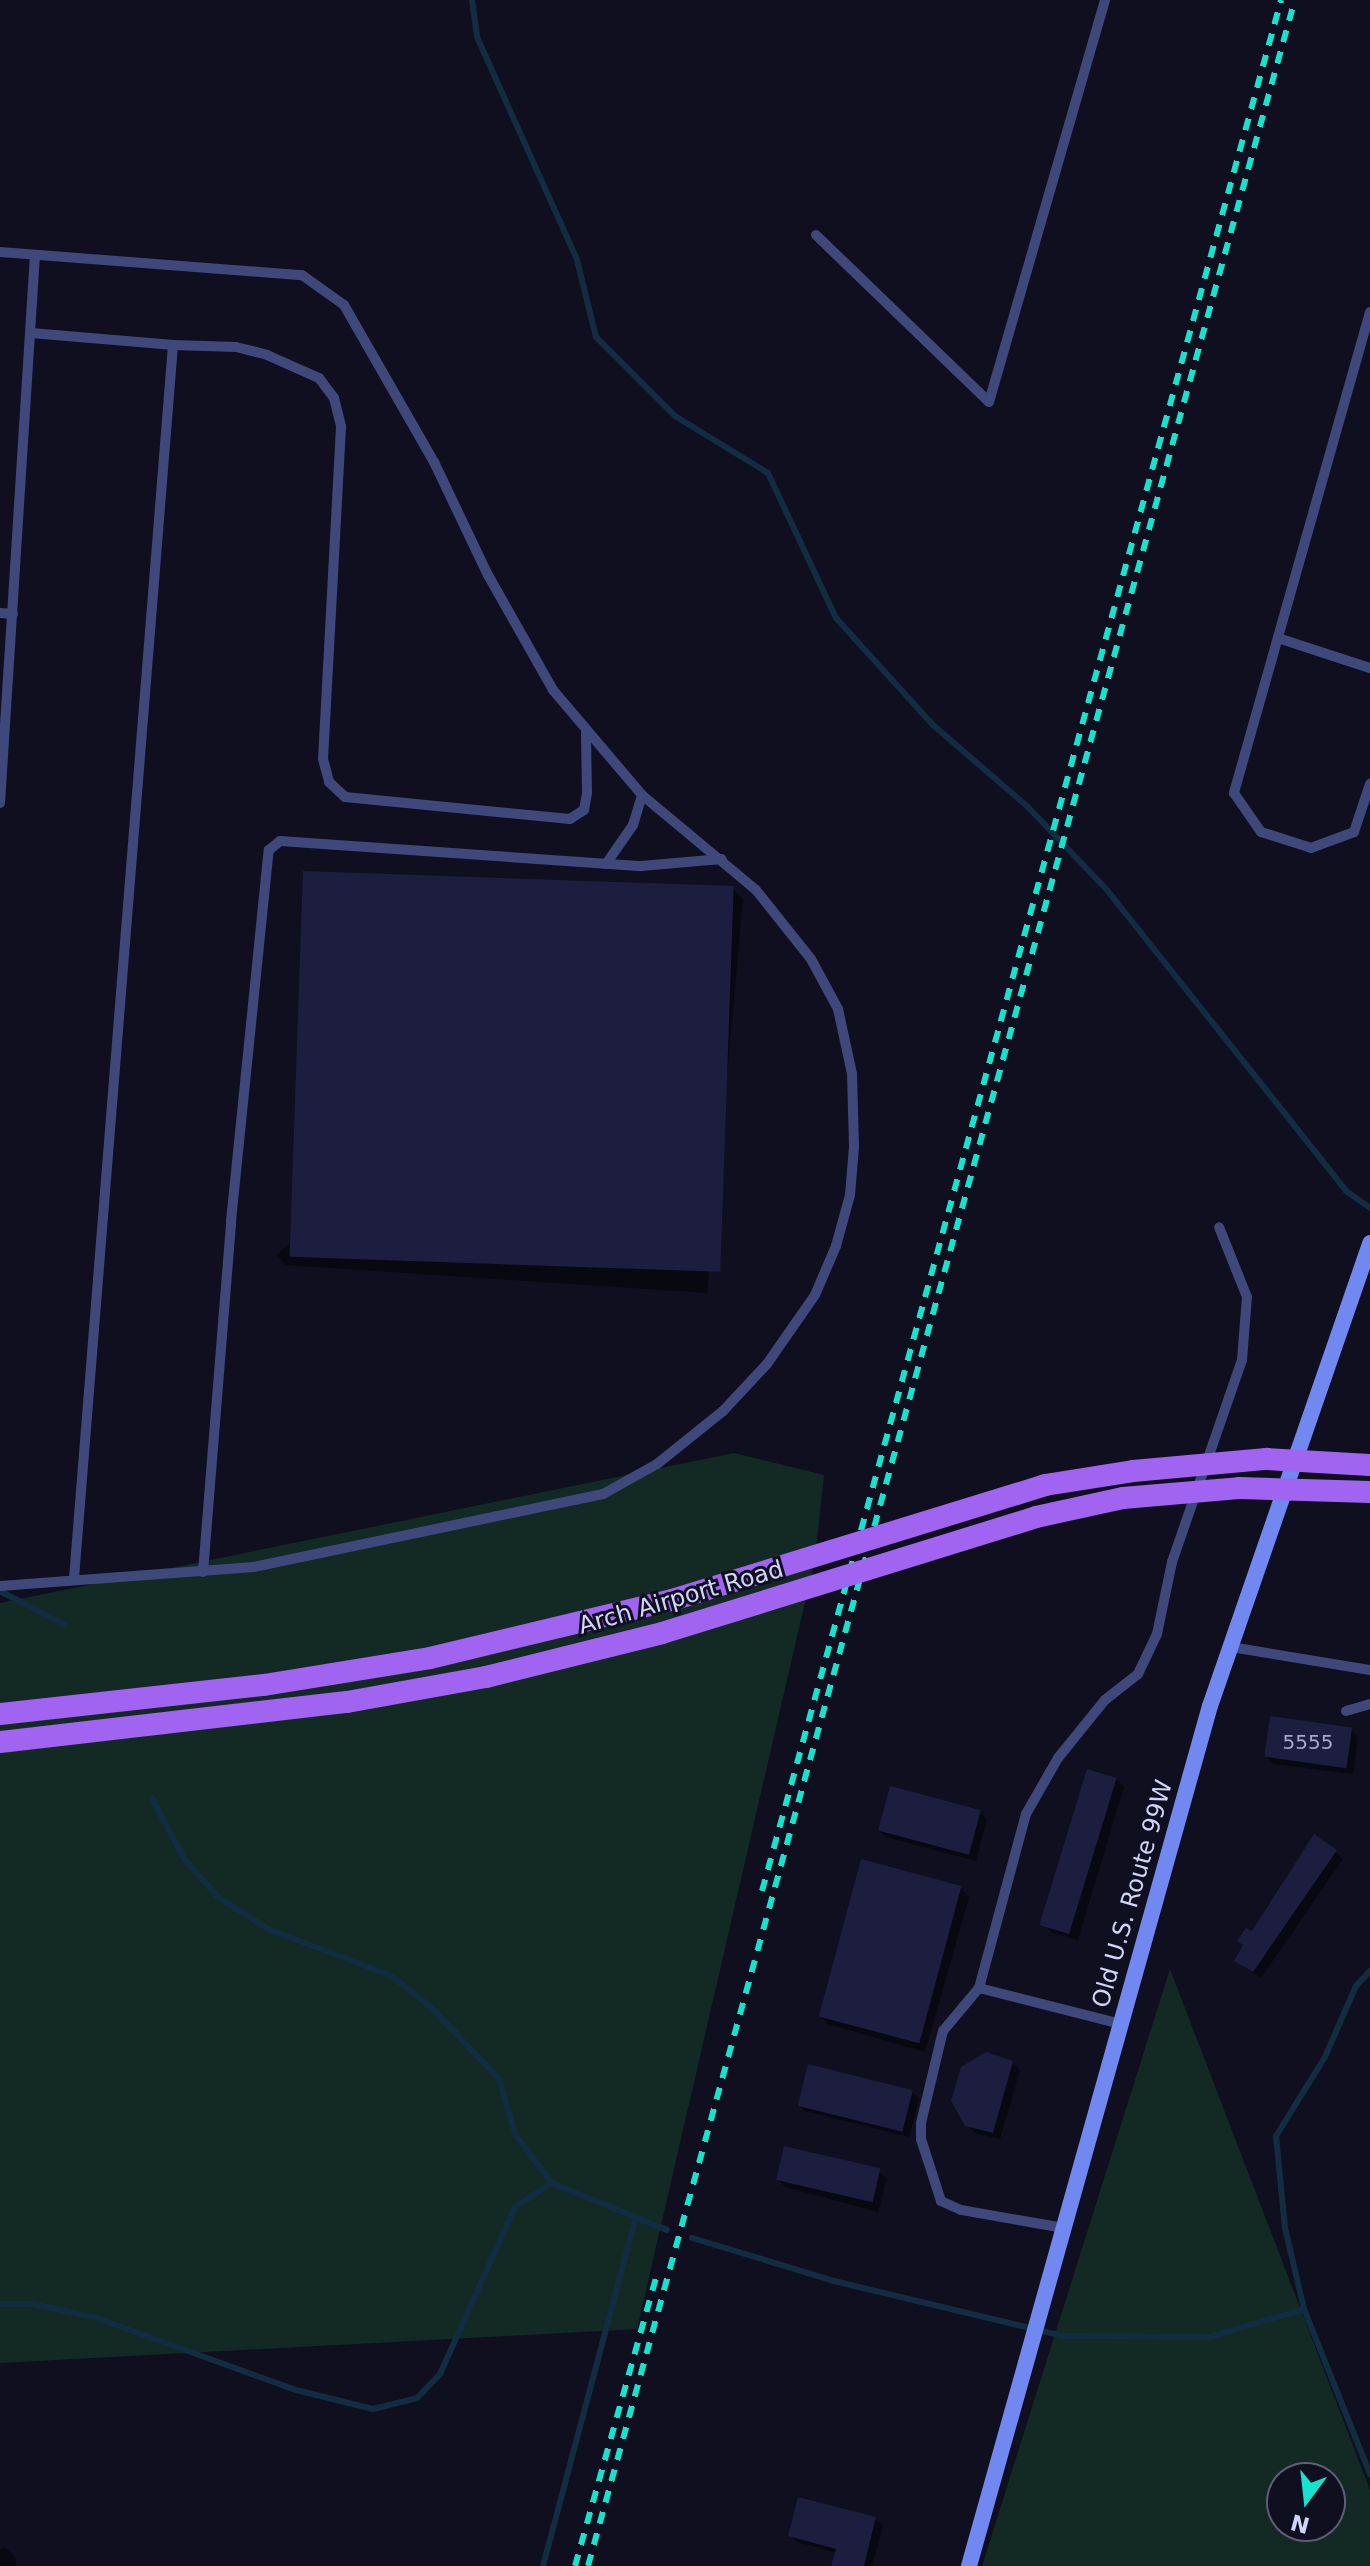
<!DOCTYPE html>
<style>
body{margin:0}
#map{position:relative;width:1370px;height:2566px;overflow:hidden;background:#0f0f1f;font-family:"DejaVu Sans",sans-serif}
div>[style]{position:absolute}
.green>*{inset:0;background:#132924}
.shadow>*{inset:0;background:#0007}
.stream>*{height:6px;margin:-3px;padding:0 3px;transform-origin:3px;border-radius:3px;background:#122d41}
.building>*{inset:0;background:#1d1d3f;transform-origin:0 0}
.service>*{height:10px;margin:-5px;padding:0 5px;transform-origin:5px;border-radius:5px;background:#3e487a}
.secondary>*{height:16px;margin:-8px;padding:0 8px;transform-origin:8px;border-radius:8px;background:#7288f1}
.primary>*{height:22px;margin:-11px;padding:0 11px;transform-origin:11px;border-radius:11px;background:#a064f0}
.rail>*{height:6px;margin-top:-3px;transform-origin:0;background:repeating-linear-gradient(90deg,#16e2ce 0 12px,transparent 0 22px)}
.primary-bridge>*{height:22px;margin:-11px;padding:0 11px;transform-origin:11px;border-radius:11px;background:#a064f0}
span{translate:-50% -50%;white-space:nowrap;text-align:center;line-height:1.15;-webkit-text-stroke:6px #0f0f1f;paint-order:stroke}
.number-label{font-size:20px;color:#a5a7cc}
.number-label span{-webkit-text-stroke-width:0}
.street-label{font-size:24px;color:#d2d5fb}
.north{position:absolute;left:1266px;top:2462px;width:80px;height:80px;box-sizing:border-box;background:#0f0f1f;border:2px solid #5d5e77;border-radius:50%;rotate:195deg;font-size:22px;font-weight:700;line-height:32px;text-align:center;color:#d2d5fb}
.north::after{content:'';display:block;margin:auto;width:28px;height:36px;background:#16e2ce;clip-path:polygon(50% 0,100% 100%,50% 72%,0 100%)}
</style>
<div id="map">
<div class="green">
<i style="clip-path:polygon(734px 1453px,824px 1475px,815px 1559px,637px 2329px,0 2363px,0 1603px)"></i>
<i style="clip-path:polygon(evenodd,1170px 1969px,1370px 2490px,1370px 2566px,982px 2566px,1170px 1969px,1330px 2478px,1330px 2526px,1282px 2526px,1282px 2478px,1330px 2478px)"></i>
</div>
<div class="shadow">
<i style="clip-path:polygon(733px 889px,743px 899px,707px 1293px,286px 1265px,276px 1255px)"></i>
<i style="clip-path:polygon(1351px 1730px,1358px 1737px,1353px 1774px,1273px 1764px,1266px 1756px)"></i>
<i style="clip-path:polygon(1116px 1779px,1124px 1787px,1078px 1940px,1052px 1933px,1045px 1925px)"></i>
<i style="clip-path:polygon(980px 1812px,987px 1819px,976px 1861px,886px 1837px,878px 1830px)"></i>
<i style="clip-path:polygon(1335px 1851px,1343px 1859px,1261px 1978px,1244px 1967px,1237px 1960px,1253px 1934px)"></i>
<i style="clip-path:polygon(960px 1887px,969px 1897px,925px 2052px,828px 2024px,819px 2015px)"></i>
<i style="clip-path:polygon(1012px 2063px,1020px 2070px,1000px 2139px,975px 2133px,967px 2125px)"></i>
<i style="clip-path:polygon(912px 2092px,919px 2099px,909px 2137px,805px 2111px,798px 2104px)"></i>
<i style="clip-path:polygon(879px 2171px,887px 2178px,878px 2212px,785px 2187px,778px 2179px)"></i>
<i style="clip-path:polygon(875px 2519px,883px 2526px,872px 2566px,834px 2566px,837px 2553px,797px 2542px,790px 2535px)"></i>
<i style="clip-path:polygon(6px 2548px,16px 2558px,16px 2566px,0 2566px,0 2549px)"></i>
</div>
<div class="stream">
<i style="left:472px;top:0;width:37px;rotate:82deg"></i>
<i style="left:477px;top:37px;width:244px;rotate:65.8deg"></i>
<i style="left:577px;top:260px;width:79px;rotate:76.1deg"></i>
<i style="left:596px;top:337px;width:112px;rotate:45deg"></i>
<i style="left:675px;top:416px;width:109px;rotate:31.5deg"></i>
<i style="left:768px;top:473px;width:160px;rotate:64.9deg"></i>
<i style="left:836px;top:618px;width:144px;rotate:47.8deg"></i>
<i style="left:933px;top:725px;width:124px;rotate:40.8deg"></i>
<i style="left:1027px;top:806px;width:116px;rotate:46.4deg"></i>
<i style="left:1107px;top:890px;width:384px;rotate:51.5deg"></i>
<i style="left:1346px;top:1191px;width:29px;rotate:35deg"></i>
<i style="left:0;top:1591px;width:73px;rotate:27.6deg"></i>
<i style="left:152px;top:1798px;width:70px;rotate:62deg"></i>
<i style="left:185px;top:1860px;width:50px;rotate:48.3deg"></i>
<i style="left:218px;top:1897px;width:59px;rotate:32.6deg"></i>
<i style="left:268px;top:1929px;width:130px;rotate:20.7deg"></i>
<i style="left:390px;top:1975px;width:51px;rotate:37.8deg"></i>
<i style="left:430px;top:2006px;width:100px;rotate:46.6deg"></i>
<i style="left:499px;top:2079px;width:59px;rotate:73.4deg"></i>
<i style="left:516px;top:2136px;width:59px;rotate:52.5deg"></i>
<i style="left:552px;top:2183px;width:124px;rotate:22.2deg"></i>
<i style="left:1370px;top:1971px;width:21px;rotate:133deg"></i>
<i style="left:1356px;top:1986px;width:77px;rotate:113.6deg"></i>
<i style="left:1325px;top:2057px;width:93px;rotate:121.8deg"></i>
<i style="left:1276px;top:2136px;width:92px;rotate:84.4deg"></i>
<i style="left:1285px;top:2228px;width:83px;rotate:76.8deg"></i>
<i style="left:1304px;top:2309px;width:178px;rotate:68.2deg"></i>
<i style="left:692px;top:2238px;width:148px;rotate:16.8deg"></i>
<i style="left:834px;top:2281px;width:236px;rotate:13.5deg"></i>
<i style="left:1063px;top:2336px;width:146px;rotate:0.4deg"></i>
<i style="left:1209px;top:2337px;width:99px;rotate:-16.4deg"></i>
<i style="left:0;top:2304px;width:32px"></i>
<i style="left:32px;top:2304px;width:63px;rotate:11.8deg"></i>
<i style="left:94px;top:2317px;width:215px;rotate:19.9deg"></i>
<i style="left:296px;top:2390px;width:79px;rotate:13.9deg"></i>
<i style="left:373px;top:2409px;width:45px;rotate:-14deg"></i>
<i style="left:417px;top:2398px;width:33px;rotate:-46deg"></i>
<i style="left:440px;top:2374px;width:183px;rotate:-65.8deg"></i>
<i style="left:515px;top:2207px;width:44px;rotate:-33deg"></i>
<i style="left:543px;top:2566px;width:357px;rotate:-75.1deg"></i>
</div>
<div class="building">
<i style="left:303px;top:871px;width:431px;height:386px;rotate:2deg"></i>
<i style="left:1270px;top:1716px;width:83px;height:41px;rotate:8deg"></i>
<i style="left:1087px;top:1769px;width:31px;height:163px;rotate:17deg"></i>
<i style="left:890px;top:1786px;width:94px;height:46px;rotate:15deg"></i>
<i style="clip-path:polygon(1314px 1834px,1337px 1850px,1253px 1972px,1234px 1961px,1243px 1945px,1237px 1941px,1246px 1928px,1252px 1931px)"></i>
<i style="left:861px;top:1859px;width:104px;height:163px;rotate:15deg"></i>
<i style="clip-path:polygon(986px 2052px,1013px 2061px,993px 2133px,965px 2126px,951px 2101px,961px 2067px)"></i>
<i style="left:808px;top:2064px;width:108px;height:43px;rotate:14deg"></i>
<i style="left:784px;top:2146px;width:99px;height:35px;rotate:13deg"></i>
<i style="clip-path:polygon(798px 2497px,876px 2517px,864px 2566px,831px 2566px,836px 2549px,788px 2536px)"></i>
</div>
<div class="service">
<i style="left:816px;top:235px;width:240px;rotate:44deg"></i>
<i style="left:989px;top:402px;width:418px;rotate:-73.9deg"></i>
<i style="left:0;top:252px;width:303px;rotate:4.4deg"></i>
<i style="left:302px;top:275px;width:52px;rotate:35.5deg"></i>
<i style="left:344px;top:305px;width:181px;rotate:60.2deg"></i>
<i style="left:434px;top:462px;width:125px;rotate:64.5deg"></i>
<i style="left:488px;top:575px;width:132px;rotate:60.5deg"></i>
<i style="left:553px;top:690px;width:138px;rotate:49.7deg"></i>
<i style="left:642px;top:795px;width:148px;rotate:39.8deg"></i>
<i style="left:756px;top:890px;width:88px;rotate:51.4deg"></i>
<i style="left:811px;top:959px;width:57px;rotate:61.6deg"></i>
<i style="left:838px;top:1009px;width:66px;rotate:77.8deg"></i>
<i style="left:852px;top:1074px;width:73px;rotate:88.4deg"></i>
<i style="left:854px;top:1147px;width:48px;rotate:94.8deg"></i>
<i style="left:850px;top:1195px;width:53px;rotate:105.4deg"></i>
<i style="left:836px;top:1246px;width:53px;rotate:113.2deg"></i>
<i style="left:815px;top:1295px;width:84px;rotate:124.8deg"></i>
<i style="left:767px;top:1364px;width:64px;rotate:133.1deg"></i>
<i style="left:723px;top:1411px;width:85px;rotate:141.2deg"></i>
<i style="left:657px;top:1464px;width:62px;rotate:150.9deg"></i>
<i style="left:603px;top:1494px;width:357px;rotate:168.2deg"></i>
<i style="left:254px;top:1567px;width:255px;rotate:175.7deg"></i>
<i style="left:1370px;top:312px;width:500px;rotate:105.8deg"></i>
<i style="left:1234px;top:793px;width:47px;rotate:55.3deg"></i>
<i style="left:1261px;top:832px;width:52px;rotate:17.7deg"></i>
<i style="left:1311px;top:848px;width:46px;rotate:-20.4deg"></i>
<i style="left:1354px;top:832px;width:51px;rotate:-71.6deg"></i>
<i style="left:31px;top:333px;width:143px;rotate:4.8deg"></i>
<i style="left:173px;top:345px;width:1238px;rotate:94.59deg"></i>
<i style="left:173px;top:345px;width:63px;rotate:1.8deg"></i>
<i style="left:236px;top:347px;width:32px;rotate:14deg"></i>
<i style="left:267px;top:355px;width:57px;rotate:23.9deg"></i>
<i style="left:319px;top:378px;width:25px;rotate:53deg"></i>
<i style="left:334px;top:398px;width:30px;rotate:76deg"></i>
<i style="left:341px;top:427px;width:332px;rotate:93.1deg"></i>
<i style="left:323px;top:759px;width:24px;rotate:75deg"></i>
<i style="left:329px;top:782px;width:22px;rotate:43deg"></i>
<i style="left:345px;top:797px;width:226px;rotate:5.6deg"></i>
<i style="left:570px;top:819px;width:17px;rotate:-33deg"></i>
<i style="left:584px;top:810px;width:17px;rotate:-80deg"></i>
<i style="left:587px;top:793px;width:60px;rotate:-91deg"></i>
<i style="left:0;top:613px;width:13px;rotate:4deg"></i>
<i style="left:1278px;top:638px;width:97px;rotate:18.1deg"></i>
<i style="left:0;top:803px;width:549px;rotate:-86.35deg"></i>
<i style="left:606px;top:864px;width:47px;rotate:-55.3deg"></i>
<i style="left:633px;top:825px;width:31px;rotate:-73deg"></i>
<i style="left:203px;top:1572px;width:352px;rotate:-85.4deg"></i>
<i style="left:231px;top:1221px;width:373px;rotate:-84.2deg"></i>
<i style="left:269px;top:850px;width:14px;rotate:-39deg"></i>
<i style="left:280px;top:841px;width:362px;rotate:4deg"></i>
<i style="left:641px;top:866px;width:81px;rotate:-4.9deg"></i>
<i style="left:1231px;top:1647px;width:141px;rotate:9.4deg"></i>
<i style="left:1346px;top:1711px;width:25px;rotate:-16deg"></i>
<i style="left:979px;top:1988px;width:146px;rotate:14.2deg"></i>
<i style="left:1064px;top:2228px;width:105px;rotate:-170.1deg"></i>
<i style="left:961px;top:2210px;width:22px;rotate:-156deg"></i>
<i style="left:941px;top:2201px;width:65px;rotate:-107.9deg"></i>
<i style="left:921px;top:2139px;width:16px;rotate:-90deg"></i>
<i style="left:921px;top:2123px;width:95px;rotate:-76.6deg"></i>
<i style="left:943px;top:2031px;width:56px;rotate:-50.1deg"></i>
<i style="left:979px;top:1988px;width:180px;rotate:-74.9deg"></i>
<i style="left:1026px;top:1814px;width:64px;rotate:-60.3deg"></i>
<i style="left:1058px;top:1758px;width:75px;rotate:-51deg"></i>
<i style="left:1105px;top:1700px;width:42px;rotate:-38.2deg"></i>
<i style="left:1138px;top:1674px;width:44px;rotate:-64.6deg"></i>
<i style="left:1157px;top:1634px;width:74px;rotate:-78.2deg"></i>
<i style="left:1172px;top:1562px;width:214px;rotate:-70.9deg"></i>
<i style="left:1242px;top:1360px;width:63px;rotate:-85.5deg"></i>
<i style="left:1247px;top:1297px;width:75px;rotate:-111.8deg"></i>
</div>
<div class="secondary">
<i style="left:969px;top:2566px;width:893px;rotate:-74.35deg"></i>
<i style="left:1210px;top:1706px;width:490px;rotate:-70.9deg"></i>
</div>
<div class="primary">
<i style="left:1045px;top:1485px;width:89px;rotate:-9deg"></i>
<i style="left:1036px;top:1517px;width:89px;rotate:-12.3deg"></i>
<i style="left:0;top:1714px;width:266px;rotate:-6.3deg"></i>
<i style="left:264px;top:1685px;width:168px;rotate:-9.2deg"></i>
<i style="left:430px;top:1658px;width:249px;rotate:-13.5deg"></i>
<i style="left:0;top:1742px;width:349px;rotate:-6.6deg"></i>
<i style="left:347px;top:1702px;width:141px;rotate:-10.2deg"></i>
<i style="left:486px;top:1677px;width:181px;rotate:-14deg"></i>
</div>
<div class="rail">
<i style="left:762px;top:1891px;width:1961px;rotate:-74.65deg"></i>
<i style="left:575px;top:2566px;width:300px;rotate:-74.3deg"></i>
<i style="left:588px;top:2566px;width:2662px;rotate:-74.6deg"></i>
</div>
<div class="primary-bridge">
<i style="left:1133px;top:1471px;width:134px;rotate:-5.2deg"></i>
<i style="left:1266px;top:1459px;width:104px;rotate:3.3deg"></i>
<i style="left:1123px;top:1498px;width:116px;rotate:-4.9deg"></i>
<i style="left:1239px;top:1488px;width:131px;rotate:1.7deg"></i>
<i style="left:672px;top:1600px;width:390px;rotate:-17.1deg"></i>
<i style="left:662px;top:1633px;width:392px;rotate:-17.2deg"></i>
</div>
<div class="number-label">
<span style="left:1308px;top:1742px">5555</span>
</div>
<div class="street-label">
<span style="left:681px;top:1598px;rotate:-16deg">Arch Airport Road</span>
<span style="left:1133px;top:1894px;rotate:-74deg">Old U.S. Route 99W</span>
</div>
<div class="north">N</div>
</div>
